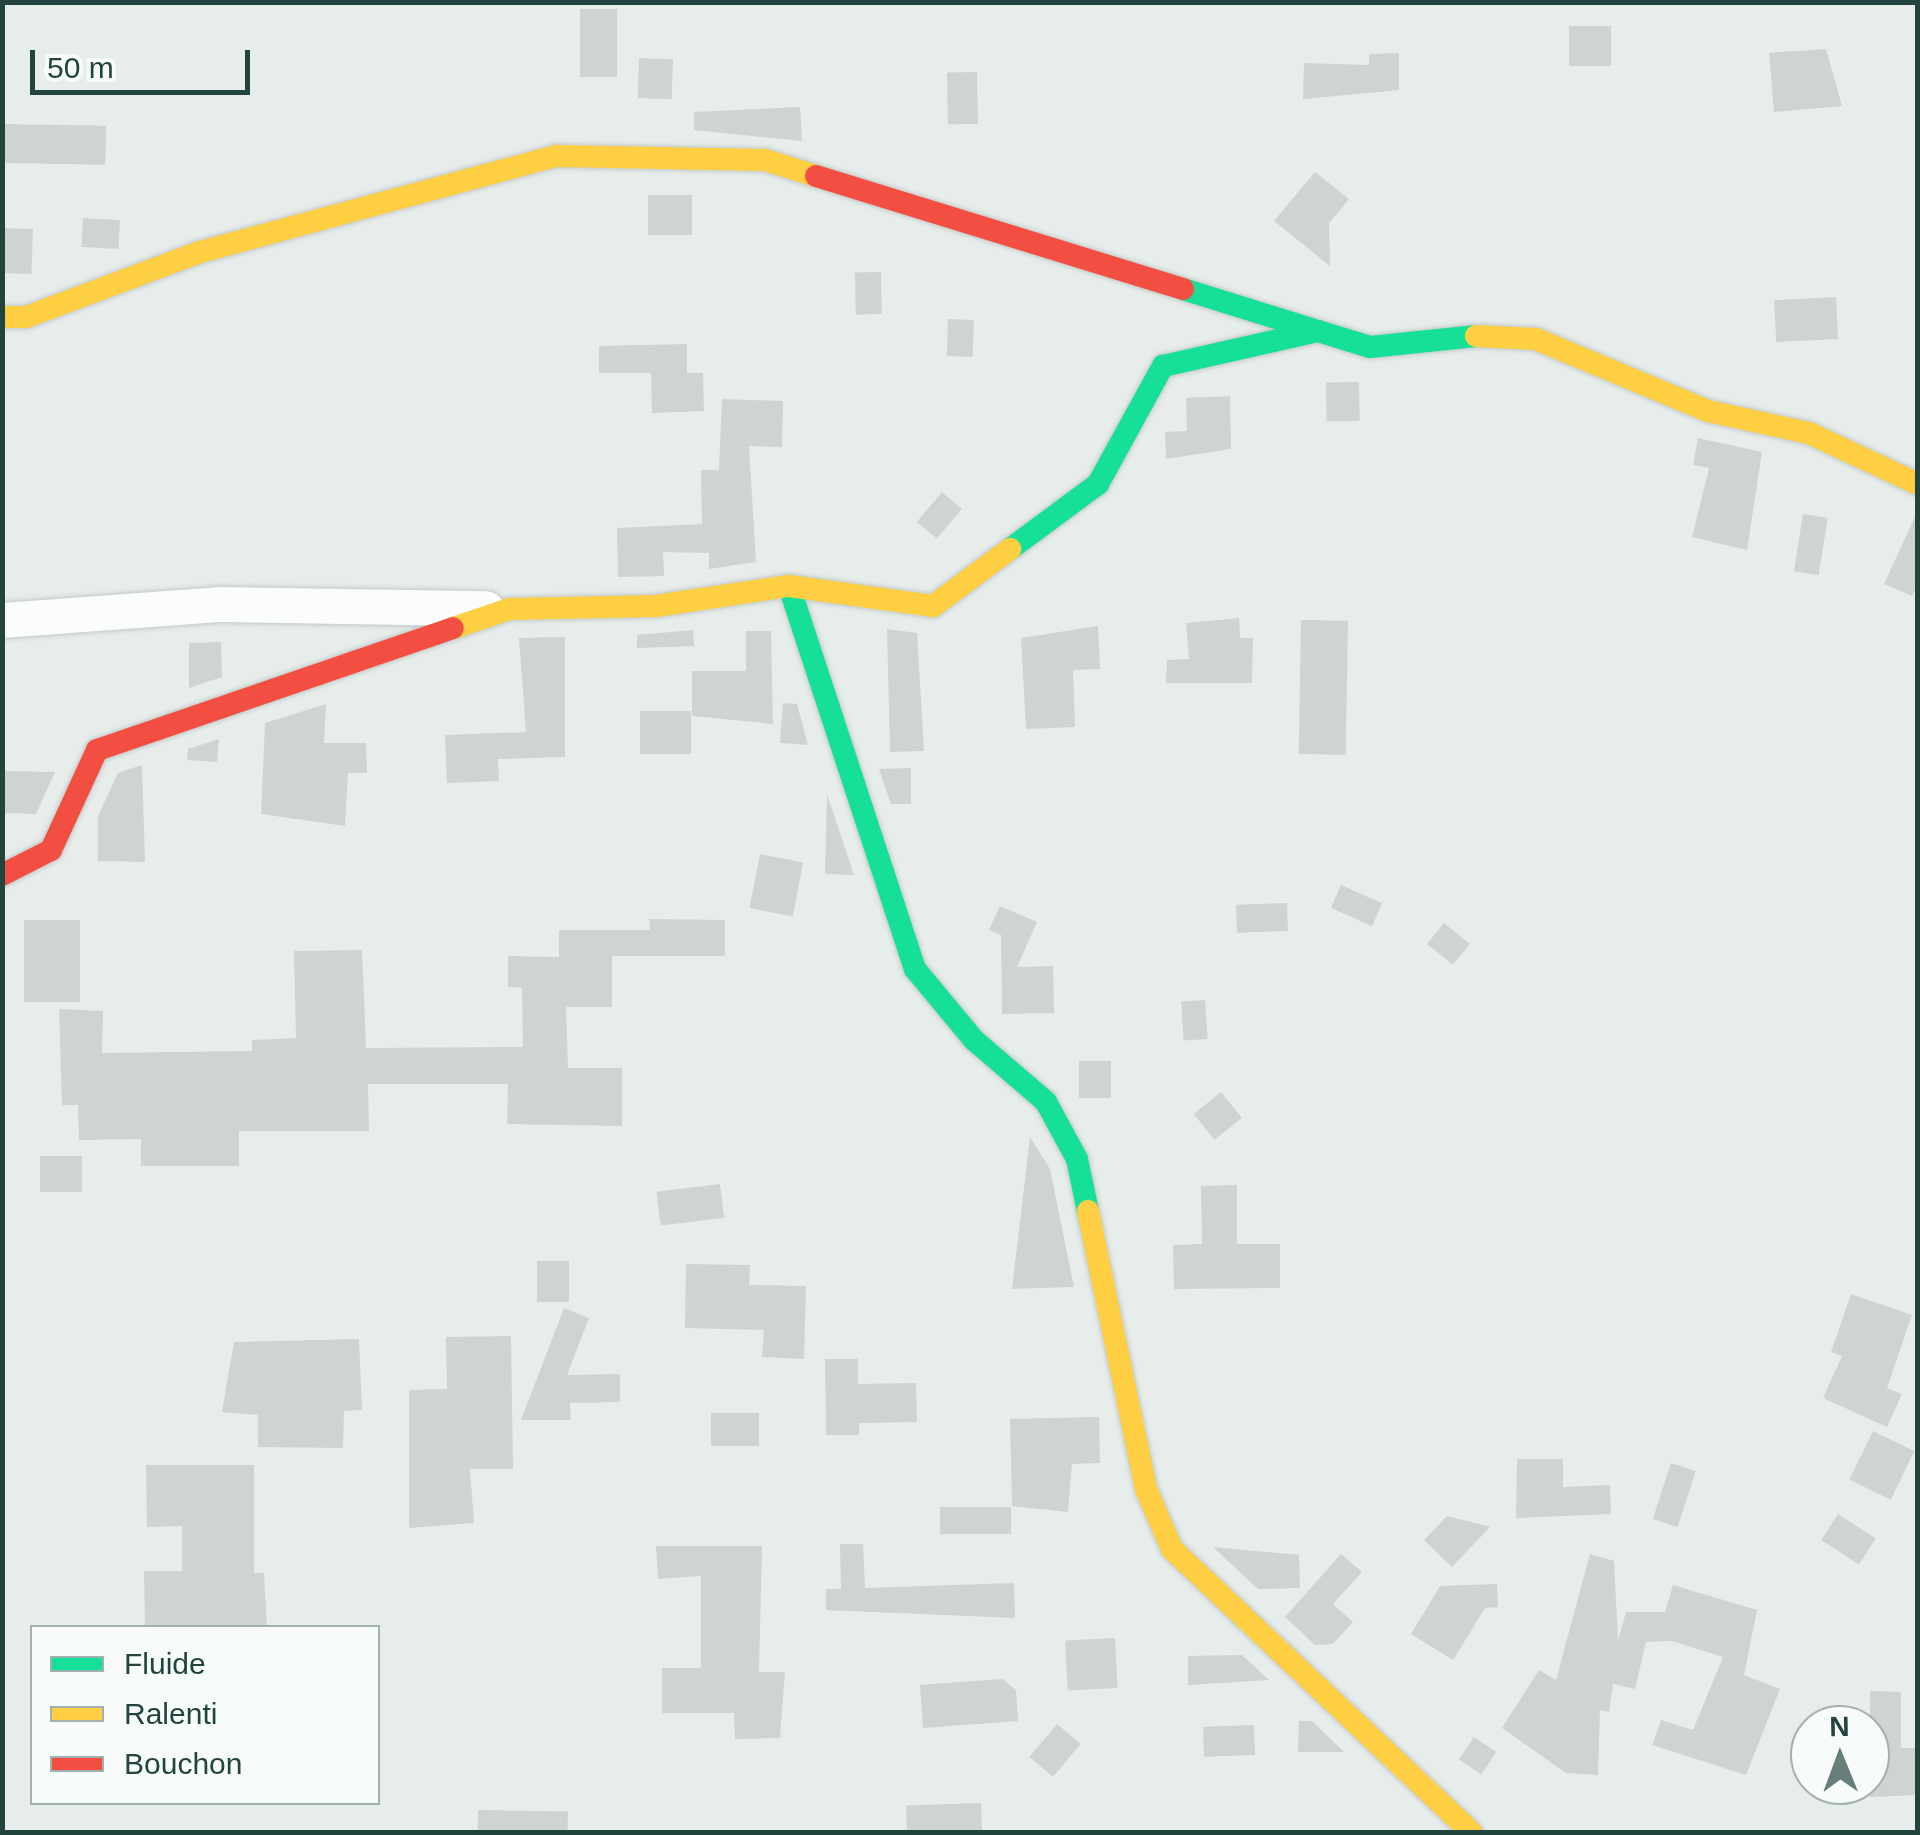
<!DOCTYPE html>
<style>
body{margin:0}
#map{position:relative;width:1920px;height:1835px;overflow:hidden;background:#e7edeb;font-family:Helvetica,sans-serif}
div>[style]{position:absolute}
.building>*{inset:0;background:#ced4d2;transform-origin:0 0}
.roads{filter:drop-shadow(0 0 2px #c4cac8) drop-shadow(0 0 2px #c4cac8)}
.street>*{height:35px;margin:-17.5px;padding:0 17.5px;transform-origin:17.5px;border-radius:17.5px;background:#fbfcfc}
.fast>*{height:22px;margin:-11px;padding:0 11px;transform-origin:11px;border-radius:11px;background:#16e098}
.slow>*{height:22px;margin:-11px;padding:0 11px;transform-origin:11px;border-radius:11px;background:#ffcf43}
.jam>*{height:22px;margin:-11px;padding:0 11px;transform-origin:11px;border-radius:11px;background:#f24e42}
span{translate:-50% -50%;white-space:nowrap;text-align:center;line-height:1.15;-webkit-text-stroke:8px #f7fbf9;paint-order:stroke}
.frame{position:absolute;inset:0;border:5px solid #23433f;pointer-events:none}
.legend{position:absolute;left:30px;top:1625px;width:350px;height:180px;box-sizing:border-box;background:#f7fbf9;border:2px solid #a2b1af;margin:0;padding:12px 18px;list-style:none;font-size:30px;color:#23433f}
.legend li{display:flex;align-items:center;gap:20px;height:50px}
.legend b{width:50px;border:2px solid #a2b1af}
.north{position:absolute;left:1790px;top:1705px;width:100px;height:100px;box-sizing:border-box;background:#f7fbf9;border:2px solid #a2b1af;border-radius:50%;rotate:359deg;font-size:28px;font-weight:700;line-height:40px;text-align:center;color:#23433f}
.north::after{content:'';display:block;margin:auto;width:35px;height:45px;background:#687e7b;clip-path:polygon(50% 0,100% 100%,50% 72%,0 100%)}
.scale{position:absolute;left:30px;top:50px;width:220px;height:45px;box-sizing:border-box;border:5px solid #23433f;border-top:0;padding-left:12px;font-size:30px;line-height:35px;white-space:nowrap;color:#23433f;-webkit-text-stroke:8px #f7fbf9;paint-order:stroke}
</style>
<div id="map">
<div class="building">
<i style="left:580px;top:9px;width:37px;height:68px"></i>
<i style="left:1569px;top:26px;width:42px;height:40px"></i>
<i style="clip-path:polygon(1826px 49px,1842px 106px,1774px 112px,1769px 53px)"></i>
<i style="clip-path:polygon(1399px 53px,1399px 90px,1303px 99px,1304px 63px,1369px 65px,1369px 54px)"></i>
<i style="left:639px;top:58px;width:34px;height:40px;rotate:2deg"></i>
<i style="left:977px;top:72px;width:52px;height:30px;rotate:89deg"></i>
<i style="clip-path:polygon(800px 107px,802px 141px,694px 130px,694px 112px)"></i>
<i style="left:2px;top:124px;width:104px;height:39px;rotate:1deg"></i>
<i style="clip-path:polygon(1315px 172px,1349px 199px,1329px 223px,1330px 266px,1274px 221px)"></i>
<i style="left:648px;top:195px;width:44px;height:40px"></i>
<i style="left:83px;top:218px;width:37px;height:29px;rotate:3deg"></i>
<i style="left:2px;top:228px;width:31px;height:45px;rotate:2deg"></i>
<i style="left:881px;top:272px;width:42px;height:26px;rotate:89deg"></i>
<i style="left:1836px;top:297px;width:42px;height:62px;rotate:87deg"></i>
<i style="left:948px;top:319px;width:26px;height:37px;rotate:2deg"></i>
<i style="clip-path:polygon(687px 344px,687px 373px,703px 373px,704px 411px,652px 413px,651px 373px,599px 373px,599px 346px)"></i>
<i style="left:1359px;top:382px;width:39px;height:33px;rotate:89deg"></i>
<i style="clip-path:polygon(1230px 396px,1231px 449px,1166px 459px,1165px 432px,1187px 431px,1186px 398px)"></i>
<i style="clip-path:polygon(722px 399px,783px 401px,782px 447px,749px 446px,756px 562px,709px 569px,709px 553px,663px 552px,664px 576px,618px 577px,617px 528px,702px 524px,701px 470px,719px 470px)"></i>
<i style="clip-path:polygon(1698px 438px,1762px 452px,1747px 550px,1692px 537px,1709px 468px,1693px 465px)"></i>
<i style="left:942px;top:492px;width:26px;height:39px;rotate:40deg"></i>
<i style="clip-path:polygon(1917px 512px,1918px 583px,1912px 596px,1884px 584px)"></i>
<i style="left:1803px;top:514px;width:25px;height:58px;rotate:9deg"></i>
<i style="clip-path:polygon(1239px 618px,1240px 638px,1253px 638px,1252px 683px,1166px 683px,1167px 660px,1189px 659px,1186px 623px)"></i>
<i style="left:1301px;top:620px;width:47px;height:134px;rotate:1deg"></i>
<i style="clip-path:polygon(1098px 626px,1100px 669px,1073px 670px,1075px 727px,1026px 729px,1021px 638px)"></i>
<i style="clip-path:polygon(887px 629px,917px 633px,924px 751px,890px 752px)"></i>
<i style="clip-path:polygon(693px 630px,694px 646px,637px 648px,637px 635px)"></i>
<i style="clip-path:polygon(746px 631px,771px 631px,773px 724px,692px 716px,692px 671px,746px 671px)"></i>
<i style="clip-path:polygon(565px 637px,565px 757px,498px 759px,499px 781px,447px 783px,445px 735px,526px 732px,519px 638px)"></i>
<i style="clip-path:polygon(221px 642px,222px 677px,189px 688px,189px 643px)"></i>
<i style="clip-path:polygon(783px 703px,797px 704px,808px 745px,780px 743px)"></i>
<i style="clip-path:polygon(326px 704px,324px 743px,366px 743px,367px 773px,348px 773px,345px 826px,261px 814px,265px 723px)"></i>
<i style="left:640px;top:711px;width:51px;height:43px"></i>
<i style="clip-path:polygon(219px 739px,217px 762px,187px 760px,188px 749px)"></i>
<i style="clip-path:polygon(142px 765px,145px 862px,98px 861px,98px 816px,118px 773px)"></i>
<i style="clip-path:polygon(911px 768px,911px 804px,891px 804px,879px 769px)"></i>
<i style="clip-path:polygon(2px 771px,55px 772px,36px 814px,2px 813px)"></i>
<i style="clip-path:polygon(827px 794px,854px 875px,825px 874px)"></i>
<i style="left:760px;top:854px;width:44px;height:55px;rotate:11deg"></i>
<i style="left:1341px;top:885px;width:45px;height:25px;rotate:24deg"></i>
<i style="left:1287px;top:903px;width:28px;height:51px;rotate:88deg"></i>
<i style="clip-path:polygon(1000px 906px,1037px 922px,1017px 967px,1053px 966px,1054px 1013px,1002px 1014px,1001px 935px,989px 930px)"></i>
<i style="clip-path:polygon(649px 919px,725px 920px,725px 956px,612px 956px,612px 1007px,566px 1007px,568px 1068px,622px 1068px,622px 1126px,507px 1124px,508px 1084px,368px 1084px,369px 1131px,239px 1131px,239px 1166px,141px 1166px,141px 1139px,79px 1140px,78px 1105px,62px 1105px,59px 1009px,103px 1011px,102px 1053px,252px 1051px,252px 1040px,296px 1038px,294px 951px,362px 950px,366px 1048px,523px 1047px,522px 988px,508px 987px,508px 956px,559px 957px,559px 930px,650px 930px)"></i>
<i style="left:24px;top:920px;width:56px;height:82px"></i>
<i style="left:1444px;top:923px;width:33px;height:27px;rotate:39deg"></i>
<i style="left:1205px;top:1000px;width:39px;height:24px;rotate:86deg"></i>
<i style="left:1079px;top:1061px;width:32px;height:37px"></i>
<i style="left:1221px;top:1092px;width:33px;height:35px;rotate:51deg"></i>
<i style="clip-path:polygon(1030px 1137px,1050px 1169px,1074px 1287px,1012px 1289px)"></i>
<i style="left:40px;top:1156px;width:42px;height:36px"></i>
<i style="left:720px;top:1184px;width:34px;height:64px;rotate:83deg"></i>
<i style="clip-path:polygon(1237px 1185px,1237px 1244px,1280px 1244px,1280px 1288px,1174px 1289px,1173px 1245px,1202px 1244px,1201px 1186px)"></i>
<i style="left:537px;top:1261px;width:32px;height:41px"></i>
<i style="clip-path:polygon(686px 1264px,750px 1265px,749px 1285px,806px 1286px,804px 1359px,762px 1357px,764px 1330px,685px 1328px)"></i>
<i style="clip-path:polygon(1851px 1294px,1912px 1315px,1887px 1388px,1902px 1394px,1887px 1427px,1823px 1398px,1842px 1356px,1831px 1352px)"></i>
<i style="clip-path:polygon(564px 1308px,589px 1318px,567px 1375px,620px 1374px,620px 1402px,570px 1403px,571px 1420px,521px 1420px)"></i>
<i style="clip-path:polygon(511px 1336px,513px 1469px,470px 1469px,474px 1523px,409px 1528px,409px 1390px,447px 1389px,446px 1337px)"></i>
<i style="clip-path:polygon(359px 1339px,362px 1410px,344px 1411px,343px 1448px,258px 1447px,258px 1415px,222px 1412px,234px 1342px)"></i>
<i style="clip-path:polygon(825px 1359px,858px 1359px,858px 1384px,916px 1383px,917px 1422px,859px 1423px,859px 1435px,826px 1435px)"></i>
<i style="left:711px;top:1413px;width:48px;height:33px"></i>
<i style="clip-path:polygon(1099px 1417px,1100px 1463px,1072px 1464px,1068px 1512px,1012px 1506px,1010px 1419px)"></i>
<i style="left:1873px;top:1431px;width:46px;height:54px;rotate:26deg"></i>
<i style="clip-path:polygon(1517px 1459px,1563px 1459px,1563px 1487px,1610px 1485px,1611px 1514px,1516px 1518px)"></i>
<i style="left:1671px;top:1463px;width:26px;height:59px;rotate:18deg"></i>
<i style="clip-path:polygon(146px 1465px,254px 1465px,254px 1573px,264px 1573px,267px 1628px,145px 1628px,144px 1571px,182px 1571px,182px 1526px,147px 1527px)"></i>
<i style="left:940px;top:1507px;width:71px;height:27px"></i>
<i style="left:1838px;top:1514px;width:45px;height:31px;rotate:33deg"></i>
<i style="clip-path:polygon(1447px 1516px,1490px 1527px,1452px 1567px,1424px 1540px)"></i>
<i style="clip-path:polygon(840px 1544px,863px 1544px,865px 1588px,1014px 1583px,1015px 1618px,826px 1610px,826px 1589px,841px 1589px)"></i>
<i style="clip-path:polygon(656px 1546px,762px 1546px,759px 1672px,785px 1672px,780px 1738px,735px 1739px,734px 1713px,662px 1713px,662px 1668px,701px 1668px,701px 1576px,658px 1579px)"></i>
<i style="clip-path:polygon(1213px 1547px,1299px 1555px,1300px 1588px,1258px 1589px)"></i>
<i style="clip-path:polygon(1341px 1554px,1362px 1572px,1333px 1604px,1353px 1622px,1333px 1644px,1315px 1645px,1285px 1617px)"></i>
<i style="clip-path:polygon(1590px 1554px,1614px 1561px,1618px 1641px,1626px 1612px,1665px 1612px,1673px 1585px,1757px 1610px,1744px 1675px,1780px 1689px,1746px 1775px,1652px 1745px,1661px 1720px,1693px 1730px,1723px 1657px,1672px 1641px,1646px 1642px,1635px 1689px,1613px 1684px,1609px 1712px,1600px 1710px,1598px 1775px,1566px 1773px,1502px 1728px,1539px 1670px,1556px 1680px)"></i>
<i style="clip-path:polygon(1497px 1584px,1498px 1607px,1485px 1608px,1453px 1660px,1411px 1634px,1440px 1586px)"></i>
<i style="left:1115px;top:1638px;width:50px;height:50px;rotate:87deg"></i>
<i style="clip-path:polygon(1242px 1655px,1269px 1680px,1188px 1685px,1188px 1656px)"></i>
<i style="clip-path:polygon(1002px 1679px,1016px 1690px,1018px 1721px,923px 1728px,920px 1685px)"></i>
<i style="clip-path:polygon(1870px 1691px,1901px 1692px,1901px 1748px,1918px 1748px,1918px 1795px,1870px 1797px)"></i>
<i style="clip-path:polygon(1299px 1721px,1312px 1721px,1344px 1752px,1298px 1752px)"></i>
<i style="left:1057px;top:1724px;width:31px;height:43px;rotate:40deg"></i>
<i style="left:1254px;top:1725px;width:30px;height:51px;rotate:88deg"></i>
<i style="left:1474px;top:1737px;width:27px;height:27px;rotate:34deg"></i>
<i style="left:981px;top:1803px;width:29px;height:75px;rotate:88deg"></i>
<i style="left:478px;top:1810px;width:90px;height:22px;rotate:1deg"></i>
</div>
<div class="roads">
<div class="street">
<i style="left:2px;top:620px;width:217px;rotate:-4.2deg"></i>
<i style="left:218px;top:604px;width:268px;rotate:0.9deg"></i>
</div>
<div class="fast">
<i style="left:1183px;top:289px;width:141px;rotate:17.3deg"></i>
<i style="left:1010px;top:549px;width:109px;rotate:-36.5deg"></i>
<i style="left:1098px;top:484px;width:135px;rotate:-61.2deg"></i>
<i style="left:1163px;top:366px;width:159px;rotate:-12.7deg"></i>
<i style="left:1318px;top:331px;width:54px;rotate:17.1deg"></i>
<i style="left:1370px;top:347px;width:107px;rotate:-5.9deg"></i>
<i style="left:789px;top:586px;width:403px;rotate:71.8deg"></i>
<i style="left:915px;top:969px;width:92px;rotate:50.3deg"></i>
<i style="left:974px;top:1040px;width:95px;rotate:40.7deg"></i>
<i style="left:1046px;top:1102px;width:65px;rotate:61.5deg"></i>
<i style="left:1077px;top:1159px;width:53px;rotate:78.1deg"></i>
</div>
<div class="slow">
<i style="left:2px;top:317px;width:24px"></i>
<i style="left:26px;top:317px;width:186px;rotate:-20.5deg"></i>
<i style="left:200px;top:252px;width:370px;rotate:-15.1deg"></i>
<i style="left:557px;top:156px;width:208px;rotate:1.1deg"></i>
<i style="left:765px;top:160px;width:53px;rotate:17.4deg"></i>
<i style="left:1476px;top:336px;width:60px;rotate:2.9deg"></i>
<i style="left:1536px;top:339px;width:186px;rotate:22.7deg"></i>
<i style="left:1708px;top:411px;width:103px;rotate:12.3deg"></i>
<i style="left:1809px;top:433px;width:120px;rotate:25.1deg"></i>
<i style="left:453px;top:628px;width:59px;rotate:-18.7deg"></i>
<i style="left:509px;top:609px;width:147px;rotate:-1.2deg"></i>
<i style="left:656px;top:606px;width:134px;rotate:-8.6deg"></i>
<i style="left:789px;top:586px;width:145px;rotate:7.9deg"></i>
<i style="left:933px;top:606px;width:96px;rotate:-36.5deg"></i>
<i style="left:1088px;top:1211px;width:284px;rotate:78.2deg"></i>
<i style="left:1146px;top:1489px;width:65px;rotate:66.6deg"></i>
<i style="left:1172px;top:1549px;width:412px;rotate:43.4deg"></i>
</div>
<div class="jam">
<i style="left:816px;top:176px;width:384px;rotate:17.1deg"></i>
<i style="left:2px;top:875px;width:55px;rotate:-27deg"></i>
<i style="left:51px;top:850px;width:110px;rotate:-65.3deg"></i>
<i style="left:97px;top:750px;width:376px;rotate:-18.9deg"></i>
</div>
</div>
<div class="frame"></div>
<ul class="legend">
<li><b style="height:12px;background:#16e098"></b>Fluide</li>
<li><b style="height:12px;background:#ffcf43"></b>Ralenti</li>
<li><b style="height:12px;background:#f24e42"></b>Bouchon</li>
</ul>
<div class="north">N</div>
<div class="scale">50 m</div>
</div>
